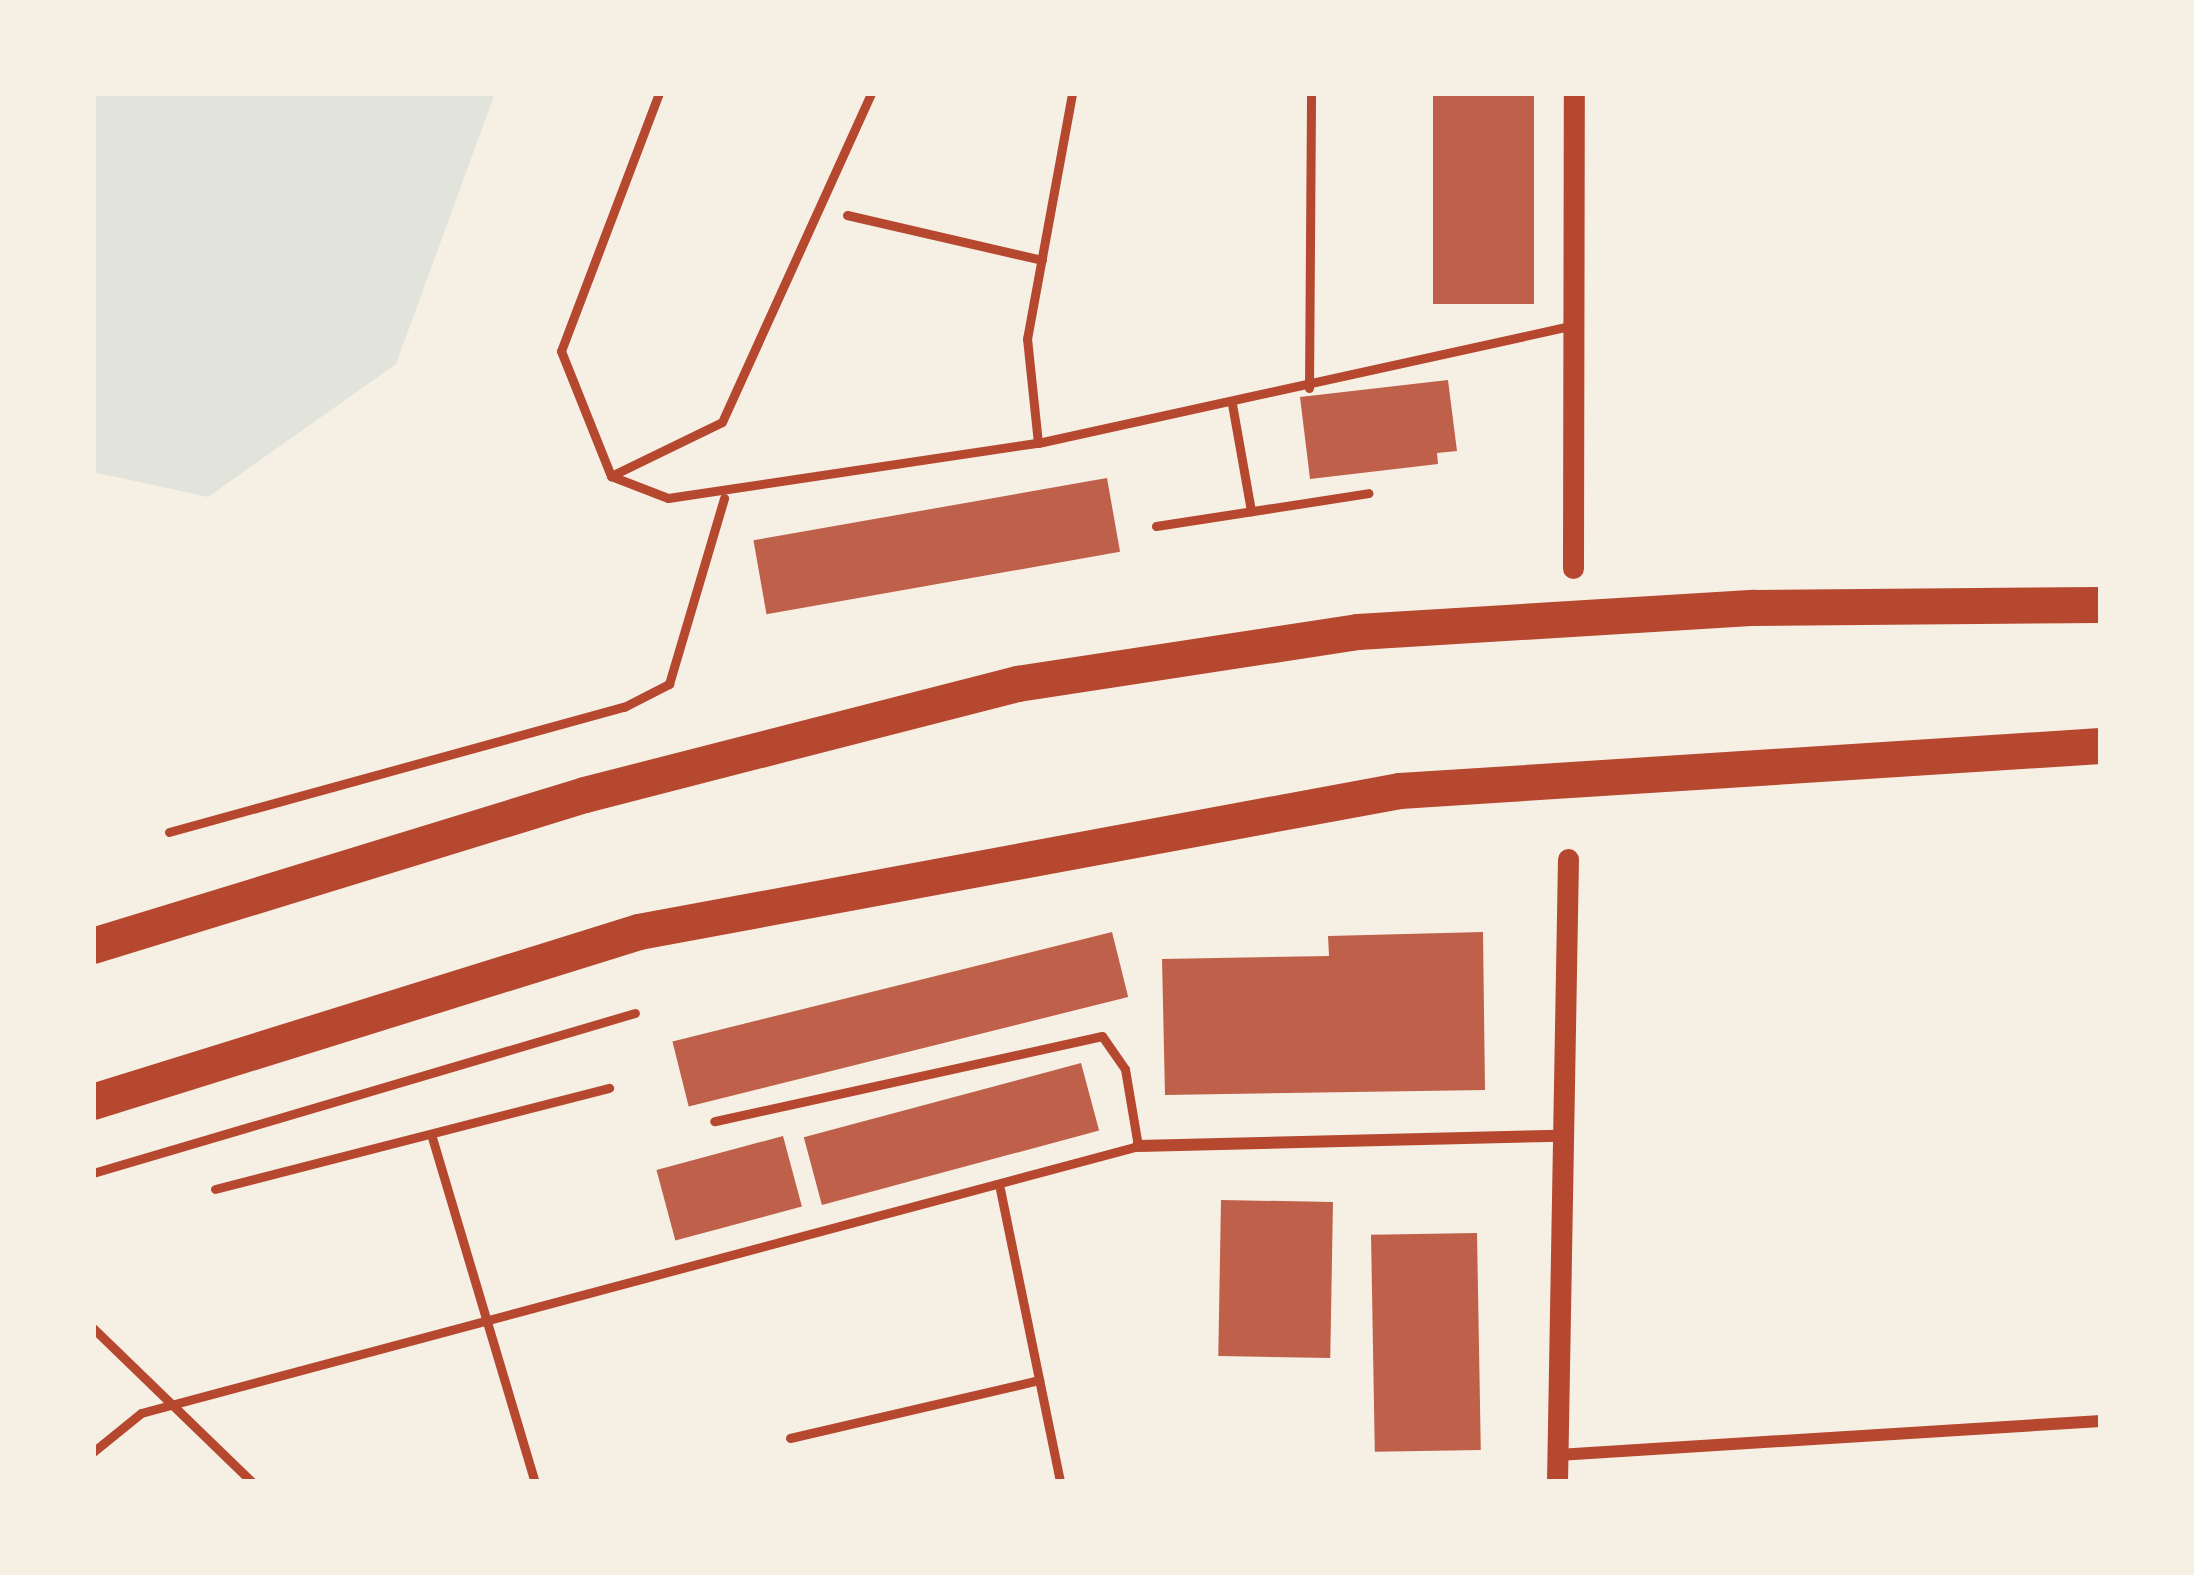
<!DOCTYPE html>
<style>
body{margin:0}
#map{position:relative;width:2194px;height:1575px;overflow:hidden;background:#f6efe4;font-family:Inter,sans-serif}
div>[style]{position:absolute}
.green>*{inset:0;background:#e2e4dc}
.building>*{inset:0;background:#bf614a;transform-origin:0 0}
.service>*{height:9px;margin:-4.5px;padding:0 4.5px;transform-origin:4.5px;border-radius:4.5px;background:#b5482f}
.minor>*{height:12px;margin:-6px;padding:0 6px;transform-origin:6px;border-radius:6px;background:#b5482f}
.tertiary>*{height:21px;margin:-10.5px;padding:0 10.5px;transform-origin:10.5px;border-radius:10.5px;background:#b5482f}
.motorway>*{height:36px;margin:-18px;padding:0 18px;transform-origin:18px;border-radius:18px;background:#b5482f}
span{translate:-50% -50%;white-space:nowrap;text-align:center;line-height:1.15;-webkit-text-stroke:9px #f6efe4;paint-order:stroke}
.frame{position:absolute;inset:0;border:96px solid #f6efe4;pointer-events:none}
</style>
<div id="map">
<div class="green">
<i style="clip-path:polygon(93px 93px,495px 93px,396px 364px,208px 497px,93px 472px)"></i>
</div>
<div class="building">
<i style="left:1433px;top:93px;width:101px;height:211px"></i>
<i style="clip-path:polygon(1448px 380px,1457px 451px,1437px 453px,1438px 464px,1310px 479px,1300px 397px)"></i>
<i style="left:1107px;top:478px;width:75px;height:359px;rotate:80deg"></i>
<i style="left:1112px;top:932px;width:67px;height:453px;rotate:76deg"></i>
<i style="clip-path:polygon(1483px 932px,1485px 1090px,1165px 1095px,1162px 959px,1329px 956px,1328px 936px)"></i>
<i style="left:1081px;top:1063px;width:70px;height:287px;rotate:75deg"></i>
<i style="left:783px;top:1136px;width:73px;height:131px;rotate:75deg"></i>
<i style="left:1221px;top:1200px;width:112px;height:156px;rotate:1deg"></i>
<i style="left:1477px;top:1233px;width:217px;height:106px;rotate:89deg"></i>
</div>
<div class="service">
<i style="left:659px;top:93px;width:276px;rotate:110.8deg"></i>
<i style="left:561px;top:351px;width:135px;rotate:68.2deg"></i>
<i style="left:611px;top:476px;width:61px;rotate:21.1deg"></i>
<i style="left:668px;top:498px;width:374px;rotate:-8.5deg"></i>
<i style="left:1038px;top:443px;width:545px;rotate:-12.4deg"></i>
<i style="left:847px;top:215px;width:200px;rotate:13deg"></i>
<i style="left:1309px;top:388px;width:295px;rotate:-89.6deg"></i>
<i style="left:1232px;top:404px;width:109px;rotate:79.9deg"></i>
<i style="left:1038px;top:443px;width:105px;rotate:-96deg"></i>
<i style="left:1027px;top:339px;width:250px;rotate:-79.6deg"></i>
<i style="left:611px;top:476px;width:123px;rotate:-25.9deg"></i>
<i style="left:722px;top:422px;width:361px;rotate:-65.6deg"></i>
<i style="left:1156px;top:526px;width:215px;rotate:-8.8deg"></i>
<i style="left:169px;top:832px;width:472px;rotate:-15.4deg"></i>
<i style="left:624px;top:707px;width:51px;rotate:-27.1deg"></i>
<i style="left:669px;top:684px;width:194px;rotate:-73.5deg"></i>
<i style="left:431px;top:1134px;width:363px;rotate:73.4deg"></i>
<i style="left:93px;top:1173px;width:565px;rotate:-16.45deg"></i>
<i style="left:215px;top:1189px;width:407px;rotate:-14.4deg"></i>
<i style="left:1000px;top:1189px;width:299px;rotate:78.4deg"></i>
<i style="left:93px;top:1328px;width:221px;rotate:44.1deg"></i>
<i style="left:790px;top:1438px;width:256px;rotate:-13.1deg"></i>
<i style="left:93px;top:1452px;width:62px;rotate:-39.1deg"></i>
<i style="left:141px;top:1413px;width:1032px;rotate:-14.99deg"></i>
<i style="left:1138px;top:1146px;width:78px;rotate:-99.6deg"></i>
<i style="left:1125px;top:1069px;width:40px;rotate:-124.9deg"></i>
<i style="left:1102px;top:1036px;width:397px;rotate:167.6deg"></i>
</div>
<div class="minor">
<i style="left:1138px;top:1146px;width:423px;rotate:-1.4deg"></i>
<i style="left:1558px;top:1455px;width:544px;rotate:-3.58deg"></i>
</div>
<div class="tertiary">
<i style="left:1573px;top:568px;width:475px;rotate:-89.9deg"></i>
<i style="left:1557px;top:1482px;width:623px;rotate:-88.99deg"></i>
</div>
<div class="motorway">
<i style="left:93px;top:946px;width:515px;rotate:-17.06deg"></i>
<i style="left:585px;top:795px;width:447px;rotate:-14.4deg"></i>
<i style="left:1018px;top:684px;width:344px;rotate:-8.7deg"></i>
<i style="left:1358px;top:632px;width:397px;rotate:-3.5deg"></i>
<i style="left:1754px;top:608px;width:347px;rotate:-0.5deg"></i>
<i style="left:93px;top:1102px;width:572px;rotate:-17.29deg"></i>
<i style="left:639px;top:932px;width:774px;rotate:-10.5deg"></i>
<i style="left:1400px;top:791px;width:702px;rotate:-3.67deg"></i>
</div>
<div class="frame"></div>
</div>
